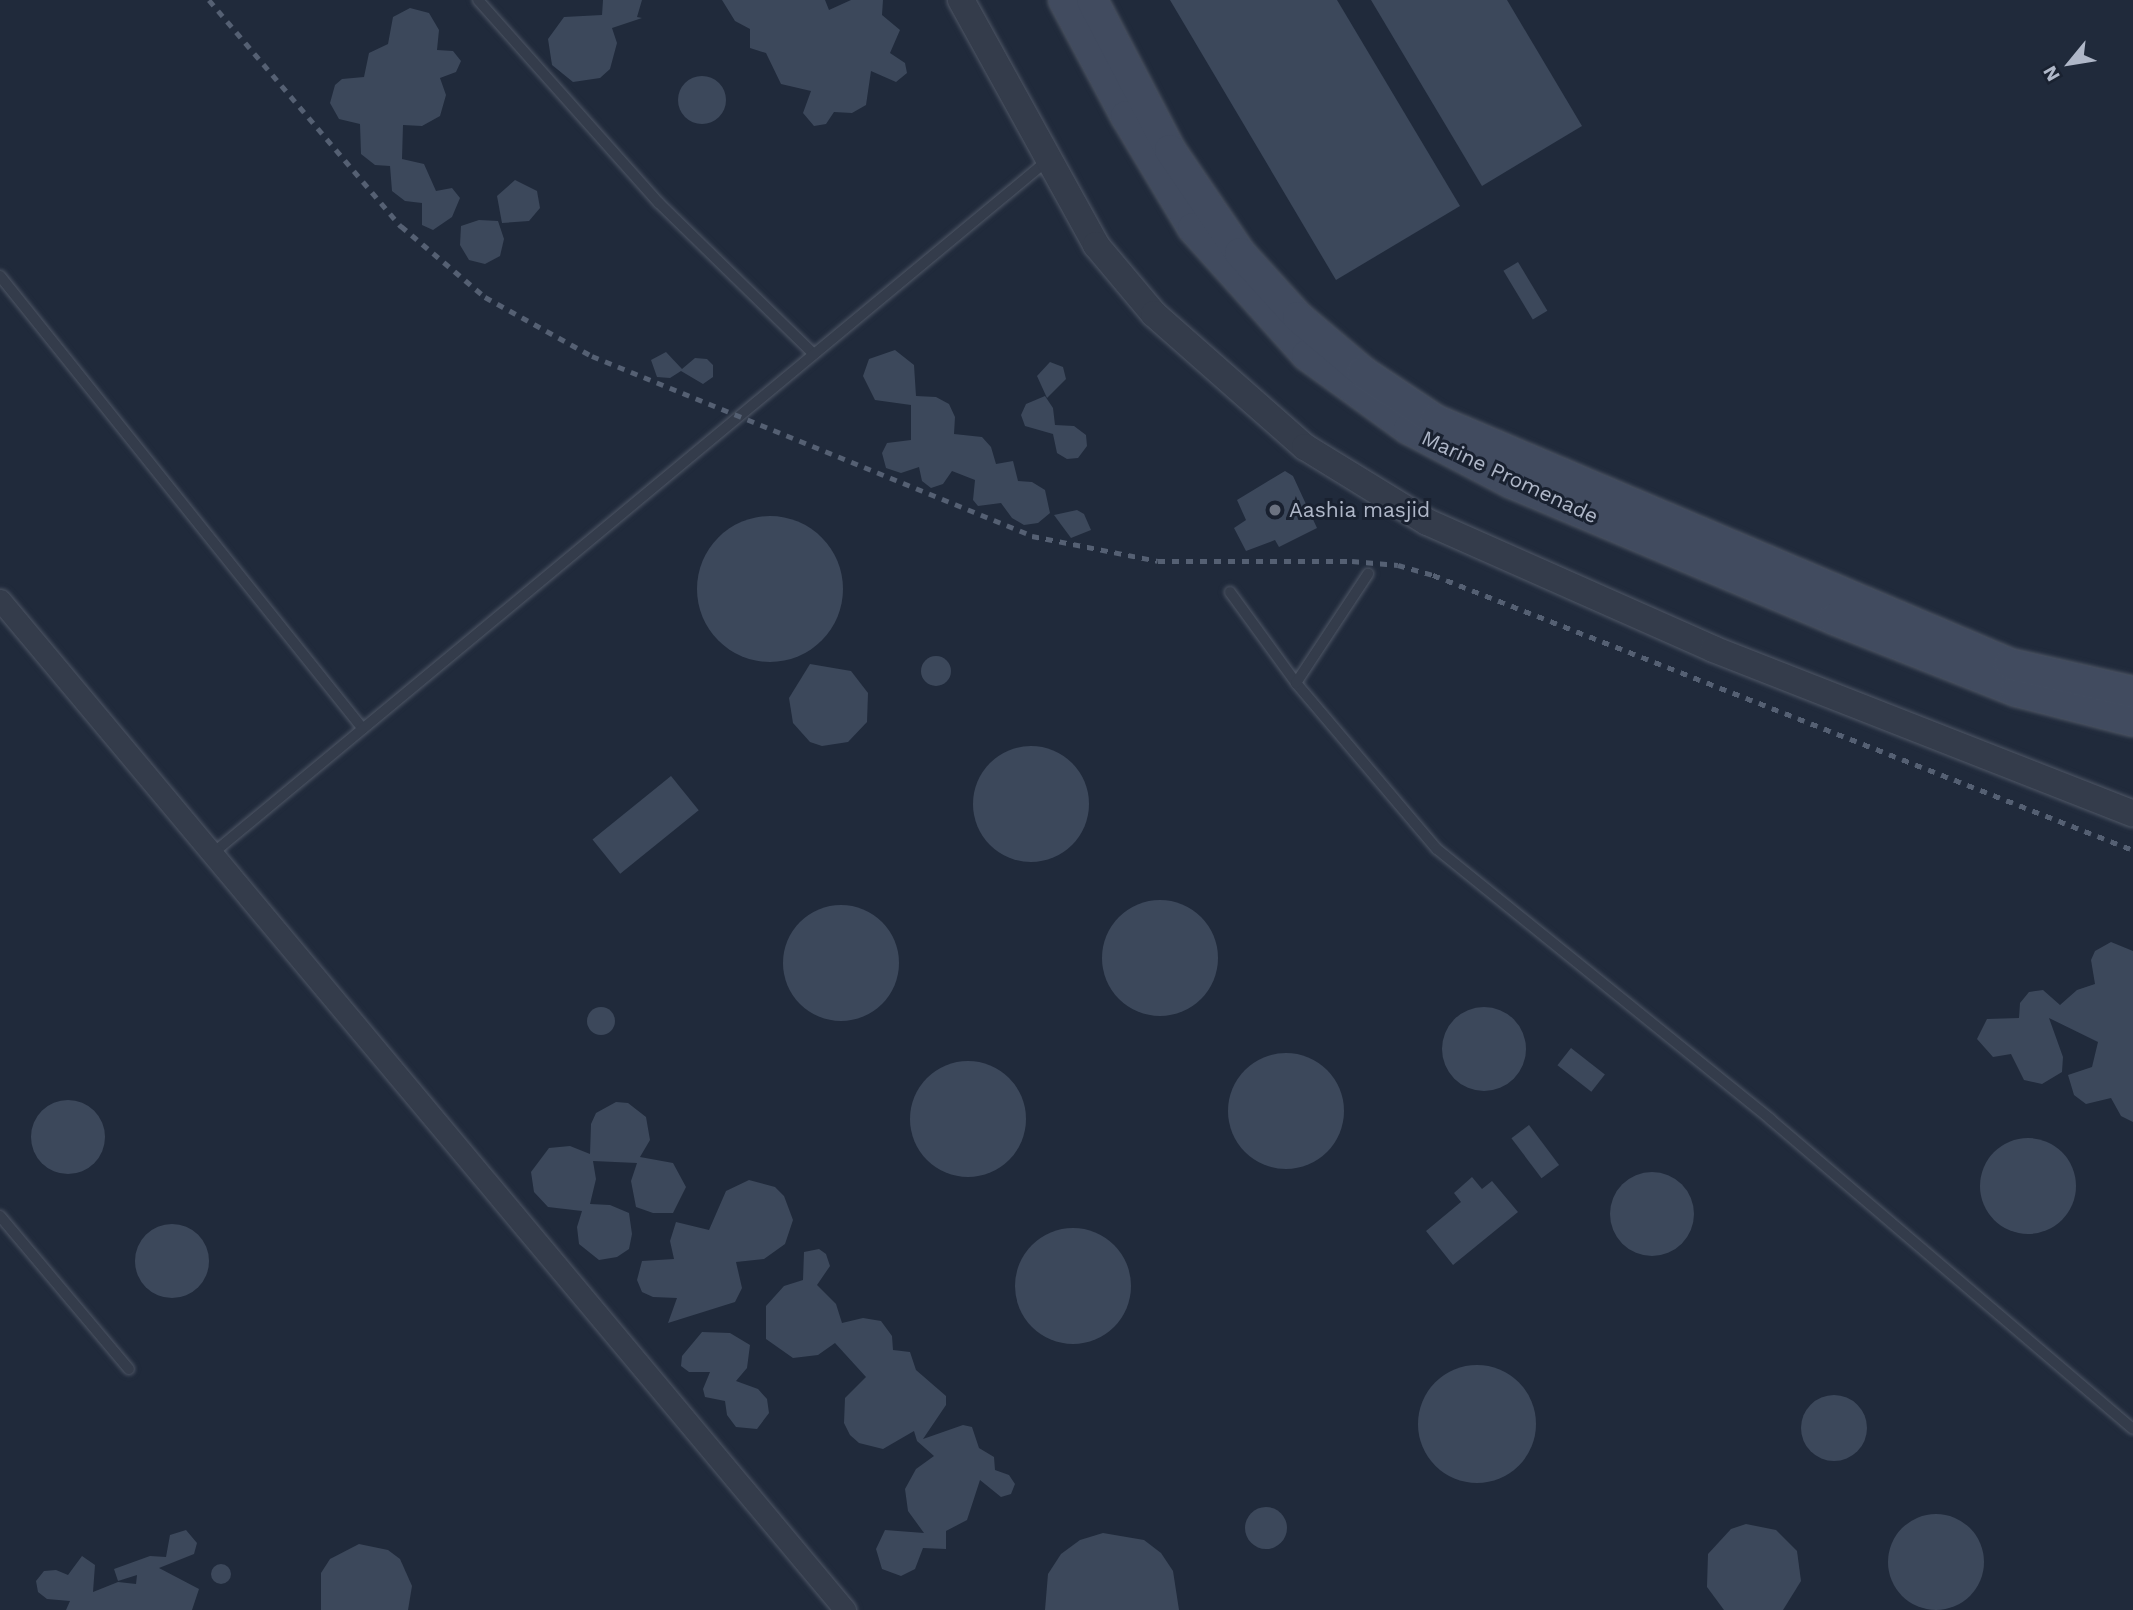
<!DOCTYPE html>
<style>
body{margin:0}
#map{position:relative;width:2133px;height:1610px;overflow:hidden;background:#202a3b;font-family:"Work Sans",sans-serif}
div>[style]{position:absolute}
.building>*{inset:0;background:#3c485b;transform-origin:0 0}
.round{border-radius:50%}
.roads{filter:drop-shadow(0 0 2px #4f5766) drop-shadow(0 0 2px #4f5766)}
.service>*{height:10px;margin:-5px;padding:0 5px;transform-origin:5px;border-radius:5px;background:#343c4b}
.minor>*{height:21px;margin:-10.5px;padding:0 10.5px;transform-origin:10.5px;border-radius:10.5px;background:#343c4b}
.tertiary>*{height:26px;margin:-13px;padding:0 13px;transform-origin:13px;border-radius:13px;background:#343c4b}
.secondary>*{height:30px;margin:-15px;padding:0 15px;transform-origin:15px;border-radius:15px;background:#414b5f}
.rail>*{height:5px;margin-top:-2.5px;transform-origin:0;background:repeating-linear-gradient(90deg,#556073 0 7px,transparent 0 14px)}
.dots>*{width:19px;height:19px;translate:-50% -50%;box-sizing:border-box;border:4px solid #192130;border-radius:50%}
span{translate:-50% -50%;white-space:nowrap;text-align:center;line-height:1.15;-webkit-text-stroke:6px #192130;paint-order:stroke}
.street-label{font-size:21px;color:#afb7c8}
.poi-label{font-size:21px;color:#afb7c8}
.left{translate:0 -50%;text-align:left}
.north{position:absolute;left:2035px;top:28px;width:70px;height:70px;-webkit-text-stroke:5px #192130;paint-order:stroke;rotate:240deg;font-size:19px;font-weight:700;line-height:28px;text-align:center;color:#afb7c8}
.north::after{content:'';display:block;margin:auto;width:24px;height:32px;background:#afb7c8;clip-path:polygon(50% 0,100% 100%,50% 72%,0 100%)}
</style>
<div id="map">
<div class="building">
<i style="clip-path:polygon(603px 0,642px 0,637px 17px,642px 18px,612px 28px,617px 43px,610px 69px,600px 78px,573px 82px,552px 65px,548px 39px,564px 17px,602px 15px)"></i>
<i style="clip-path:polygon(722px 0,825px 0,829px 10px,851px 0,883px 0,882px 15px,900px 30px,890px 53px,905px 63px,907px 73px,896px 82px,871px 71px,866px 105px,852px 113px,834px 112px,826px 124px,814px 126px,803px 113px,811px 91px,781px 84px,766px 53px,750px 48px,750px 29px,735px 21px)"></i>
<i style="clip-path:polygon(1170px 0,1337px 0,1460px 206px,1336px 280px)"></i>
<i style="clip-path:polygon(1371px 0,1507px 0,1582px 126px,1482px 186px)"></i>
<i style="clip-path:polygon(410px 8px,429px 13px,439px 30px,437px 50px,453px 51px,461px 61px,456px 72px,440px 78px,446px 95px,440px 116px,422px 126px,403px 125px,402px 159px,424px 164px,436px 191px,452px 188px,460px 198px,452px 217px,433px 230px,422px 225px,422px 203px,405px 201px,392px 191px,390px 166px,375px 165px,361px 154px,360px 124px,339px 119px,330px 103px,335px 85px,342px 79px,364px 77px,369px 53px,388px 44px,393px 17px)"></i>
<i class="round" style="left:678px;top:76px;width:48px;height:48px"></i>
<i style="clip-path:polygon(515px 180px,537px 191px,540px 208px,529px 221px,502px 223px,497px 196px)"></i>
<i style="clip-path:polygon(479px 220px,498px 221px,504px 239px,500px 256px,485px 264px,469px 260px,460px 245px,461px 226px)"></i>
<i style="left:1518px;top:262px;width:57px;height:17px;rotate:59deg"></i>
<i style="clip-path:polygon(895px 350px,914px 365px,916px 396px,936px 397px,949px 404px,955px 417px,954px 434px,982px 437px,991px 447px,996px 464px,1013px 461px,1018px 481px,1032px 482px,1045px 490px,1050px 513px,1038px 523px,1024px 525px,1012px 518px,1001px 503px,978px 506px,973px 500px,975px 480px,952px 471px,943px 484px,931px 488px,922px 481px,919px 467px,901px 473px,886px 468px,882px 453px,887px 443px,911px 440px,911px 405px,875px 400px,863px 376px,869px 359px)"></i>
<i style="clip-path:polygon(666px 352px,682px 369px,695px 358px,707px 359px,713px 365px,713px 377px,703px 384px,681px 371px,670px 378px,657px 377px,651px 360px)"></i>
<i style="clip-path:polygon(1050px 362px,1063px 367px,1066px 379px,1047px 398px,1037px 376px)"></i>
<i style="clip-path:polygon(1045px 396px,1053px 408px,1055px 425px,1074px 426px,1086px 435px,1087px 446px,1078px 458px,1067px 459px,1057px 453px,1053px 434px,1025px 426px,1021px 415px,1026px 404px)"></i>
<i style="clip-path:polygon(1285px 471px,1293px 476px,1317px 528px,1279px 547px,1275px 540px,1246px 551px,1234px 528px,1246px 520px,1237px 500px)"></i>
<i style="clip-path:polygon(1077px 510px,1084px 514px,1091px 530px,1071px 538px,1054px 515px)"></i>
<i class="round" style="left:697px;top:516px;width:146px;height:146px"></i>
<i class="round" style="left:921px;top:656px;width:30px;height:30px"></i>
<i style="clip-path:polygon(810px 664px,851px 671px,868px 693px,867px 722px,848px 742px,822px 746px,810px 742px,793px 723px,789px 698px)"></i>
<i class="round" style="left:973px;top:746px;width:116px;height:116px"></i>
<i style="left:671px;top:776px;width:44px;height:101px;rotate:51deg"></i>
<i class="round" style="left:1102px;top:900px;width:116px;height:116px"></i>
<i class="round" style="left:783px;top:905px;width:116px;height:116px"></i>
<i style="clip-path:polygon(2111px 942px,2133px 951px,2133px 1122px,2121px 1116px,2111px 1098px,2086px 1104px,2074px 1095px,2068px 1075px,2092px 1067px,2098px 1042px,2049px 1018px,2063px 1057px,2062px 1072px,2042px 1084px,2024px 1080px,2011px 1054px,1993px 1057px,1977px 1039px,1987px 1019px,2019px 1018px,2020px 1003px,2029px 992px,2043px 990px,2060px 1005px,2077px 990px,2095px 984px,2091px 960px,2095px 951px)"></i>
<i class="round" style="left:1442px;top:1007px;width:84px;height:84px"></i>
<i class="round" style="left:587px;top:1007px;width:28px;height:28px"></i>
<i style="left:1571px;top:1048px;width:43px;height:22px;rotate:38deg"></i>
<i class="round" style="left:1228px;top:1053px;width:116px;height:116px"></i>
<i class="round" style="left:910px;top:1061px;width:116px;height:116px"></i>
<i class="round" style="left:31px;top:1100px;width:74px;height:74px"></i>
<i style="clip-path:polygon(616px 1102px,628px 1103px,646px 1117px,650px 1140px,640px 1157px,673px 1163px,686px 1187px,673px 1213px,653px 1213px,636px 1207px,631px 1181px,637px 1163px,593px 1161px,596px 1179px,590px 1204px,610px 1205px,629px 1213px,632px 1234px,629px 1249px,617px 1257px,599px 1260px,579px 1244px,577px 1227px,582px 1211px,548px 1207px,534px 1192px,531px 1172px,549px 1148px,570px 1146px,590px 1154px,591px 1124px,596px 1113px)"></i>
<i style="left:1529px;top:1125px;width:50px;height:22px;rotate:53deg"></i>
<i class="round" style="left:1980px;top:1138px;width:96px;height:96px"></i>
<i class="round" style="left:1610px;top:1172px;width:84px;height:84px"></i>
<i style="clip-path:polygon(1472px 1177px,1482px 1189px,1492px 1181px,1518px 1212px,1453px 1265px,1426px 1231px,1461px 1202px,1454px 1193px)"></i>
<i style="clip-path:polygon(749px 1180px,775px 1187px,784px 1196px,793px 1220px,785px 1244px,764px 1259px,736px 1262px,742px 1288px,735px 1302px,668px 1323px,677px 1298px,653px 1297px,642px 1292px,637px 1280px,642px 1261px,674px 1259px,670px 1241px,676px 1222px,709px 1230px,726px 1191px)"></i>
<i class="round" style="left:135px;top:1224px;width:74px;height:74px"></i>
<i class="round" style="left:1015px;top:1228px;width:116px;height:116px"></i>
<i style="clip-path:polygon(819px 1249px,826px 1254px,830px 1266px,817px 1285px,836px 1304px,842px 1323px,863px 1318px,881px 1321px,892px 1336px,893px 1350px,910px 1352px,916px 1370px,946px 1396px,946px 1405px,923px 1439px,963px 1425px,972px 1427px,979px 1448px,994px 1457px,995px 1470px,1009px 1475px,1015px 1484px,1011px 1494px,1001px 1497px,980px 1480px,967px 1520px,946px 1531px,946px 1549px,923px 1548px,915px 1569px,901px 1576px,882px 1569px,876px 1549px,885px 1530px,924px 1533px,908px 1511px,905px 1489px,916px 1469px,934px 1456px,917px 1441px,914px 1431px,883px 1449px,859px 1443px,850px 1435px,844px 1423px,845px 1398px,866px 1377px,835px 1343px,818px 1355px,793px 1358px,766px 1339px,766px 1306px,784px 1286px,803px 1280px,804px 1252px)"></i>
<i style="clip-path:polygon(702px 1332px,730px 1333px,750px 1345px,747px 1368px,736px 1381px,758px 1389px,767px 1399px,769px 1413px,757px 1429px,736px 1427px,727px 1415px,725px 1401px,705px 1397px,703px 1389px,710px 1372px,689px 1372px,681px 1366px,682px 1356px)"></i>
<i class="round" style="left:1418px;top:1365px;width:118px;height:118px"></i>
<i class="round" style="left:1801px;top:1395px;width:66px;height:66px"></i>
<i class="round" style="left:1245px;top:1507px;width:42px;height:42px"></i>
<i class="round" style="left:1888px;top:1514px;width:96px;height:96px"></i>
<i style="clip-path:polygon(1746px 1524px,1776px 1530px,1797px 1551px,1801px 1581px,1783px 1610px,1724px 1610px,1707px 1587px,1708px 1554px,1731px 1529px)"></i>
<i style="clip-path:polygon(186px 1530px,197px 1543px,194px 1554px,159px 1568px,199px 1589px,192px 1610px,66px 1610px,70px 1601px,47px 1599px,38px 1592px,36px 1581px,44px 1571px,56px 1570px,68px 1575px,82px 1556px,95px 1565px,93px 1592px,118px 1582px,136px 1584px,137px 1575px,118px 1581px,114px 1569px,150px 1556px,166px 1557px,170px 1535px)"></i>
<i style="clip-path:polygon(1103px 1533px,1144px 1540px,1161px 1553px,1173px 1571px,1179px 1610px,1045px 1610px,1048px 1574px,1061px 1554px,1080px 1540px)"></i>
<i style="clip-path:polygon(359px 1544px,388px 1550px,400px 1559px,412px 1586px,408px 1610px,321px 1610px,321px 1573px,330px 1559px)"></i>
<i class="round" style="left:211px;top:1564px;width:20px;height:20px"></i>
</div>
<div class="roads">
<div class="service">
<i style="left:478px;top:0;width:272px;rotate:48.3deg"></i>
<i style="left:659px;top:203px;width:216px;rotate:44.3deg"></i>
<i style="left:0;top:276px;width:580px;rotate:51.29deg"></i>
<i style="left:1230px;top:592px;width:112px;rotate:54deg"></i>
<i style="left:1296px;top:683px;width:218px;rotate:49.7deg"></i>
<i style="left:1437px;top:849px;width:429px;rotate:39deg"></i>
<i style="left:1770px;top:1119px;width:477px;rotate:40.5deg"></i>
<i style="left:1296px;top:683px;width:131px;rotate:-56.6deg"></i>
<i style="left:212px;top:854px;width:1087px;rotate:-39.7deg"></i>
<i style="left:0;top:1216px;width:200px;rotate:49.9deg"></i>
</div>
<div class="minor">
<i style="left:0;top:600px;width:1317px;rotate:50.08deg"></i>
</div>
<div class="tertiary">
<i style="left:961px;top:0;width:280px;rotate:61.1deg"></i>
<i style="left:1096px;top:245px;width:90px;rotate:50deg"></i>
<i style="left:1154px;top:314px;width:201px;rotate:41.4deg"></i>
<i style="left:1305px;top:447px;width:143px;rotate:31.6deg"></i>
<i style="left:1427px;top:522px;width:313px;rotate:23.9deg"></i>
<i style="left:1713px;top:649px;width:451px;rotate:21.4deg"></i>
</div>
<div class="secondary">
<i style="left:1064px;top:0;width:132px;rotate:61.9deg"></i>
<i style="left:1126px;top:116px;width:131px;rotate:59.1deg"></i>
<i style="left:1193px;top:228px;width:171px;rotate:48.1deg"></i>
<i style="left:1307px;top:355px;width:126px;rotate:36deg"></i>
<i style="left:1409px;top:429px;width:116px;rotate:27.7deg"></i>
<i style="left:1512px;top:483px;width:350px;rotate:22.9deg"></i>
<i style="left:1834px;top:619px;width:196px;rotate:21.6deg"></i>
<i style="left:2016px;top:691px;width:121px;rotate:14.4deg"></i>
<i style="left:1092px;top:0;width:169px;rotate:62.5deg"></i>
<i style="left:1170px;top:150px;width:125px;rotate:55.8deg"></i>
<i style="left:1240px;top:253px;width:86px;rotate:47.8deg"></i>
<i style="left:1298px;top:317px;width:85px;rotate:40.2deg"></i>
<i style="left:1363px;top:372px;width:87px;rotate:33.7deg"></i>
<i style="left:1435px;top:420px;width:625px;rotate:22.99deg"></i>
<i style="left:2010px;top:664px;width:126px;rotate:12.8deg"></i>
</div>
</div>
<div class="rail">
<i style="left:209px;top:0;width:297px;rotate:49.7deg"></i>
<i style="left:401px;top:226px;width:110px;rotate:40.2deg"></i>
<i style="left:485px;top:297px;width:122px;rotate:28.9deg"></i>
<i style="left:592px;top:356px;width:475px;rotate:22.2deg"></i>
<i style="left:1032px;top:536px;width:128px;rotate:11.2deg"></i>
<i style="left:1158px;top:561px;width:194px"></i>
<i style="left:1352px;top:561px;width:46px;rotate:5deg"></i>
<i style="left:1398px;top:565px;width:36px;rotate:16deg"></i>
<i style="left:1433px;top:575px;width:752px;rotate:21.45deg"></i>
</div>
<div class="dots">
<i style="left:1275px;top:510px;background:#6b7280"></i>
</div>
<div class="street-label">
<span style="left:1510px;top:477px;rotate:25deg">Marine Promenade</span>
</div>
<div class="poi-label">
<span class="left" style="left:1289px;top:510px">Aashia masjid</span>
</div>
<div class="north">N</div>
</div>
